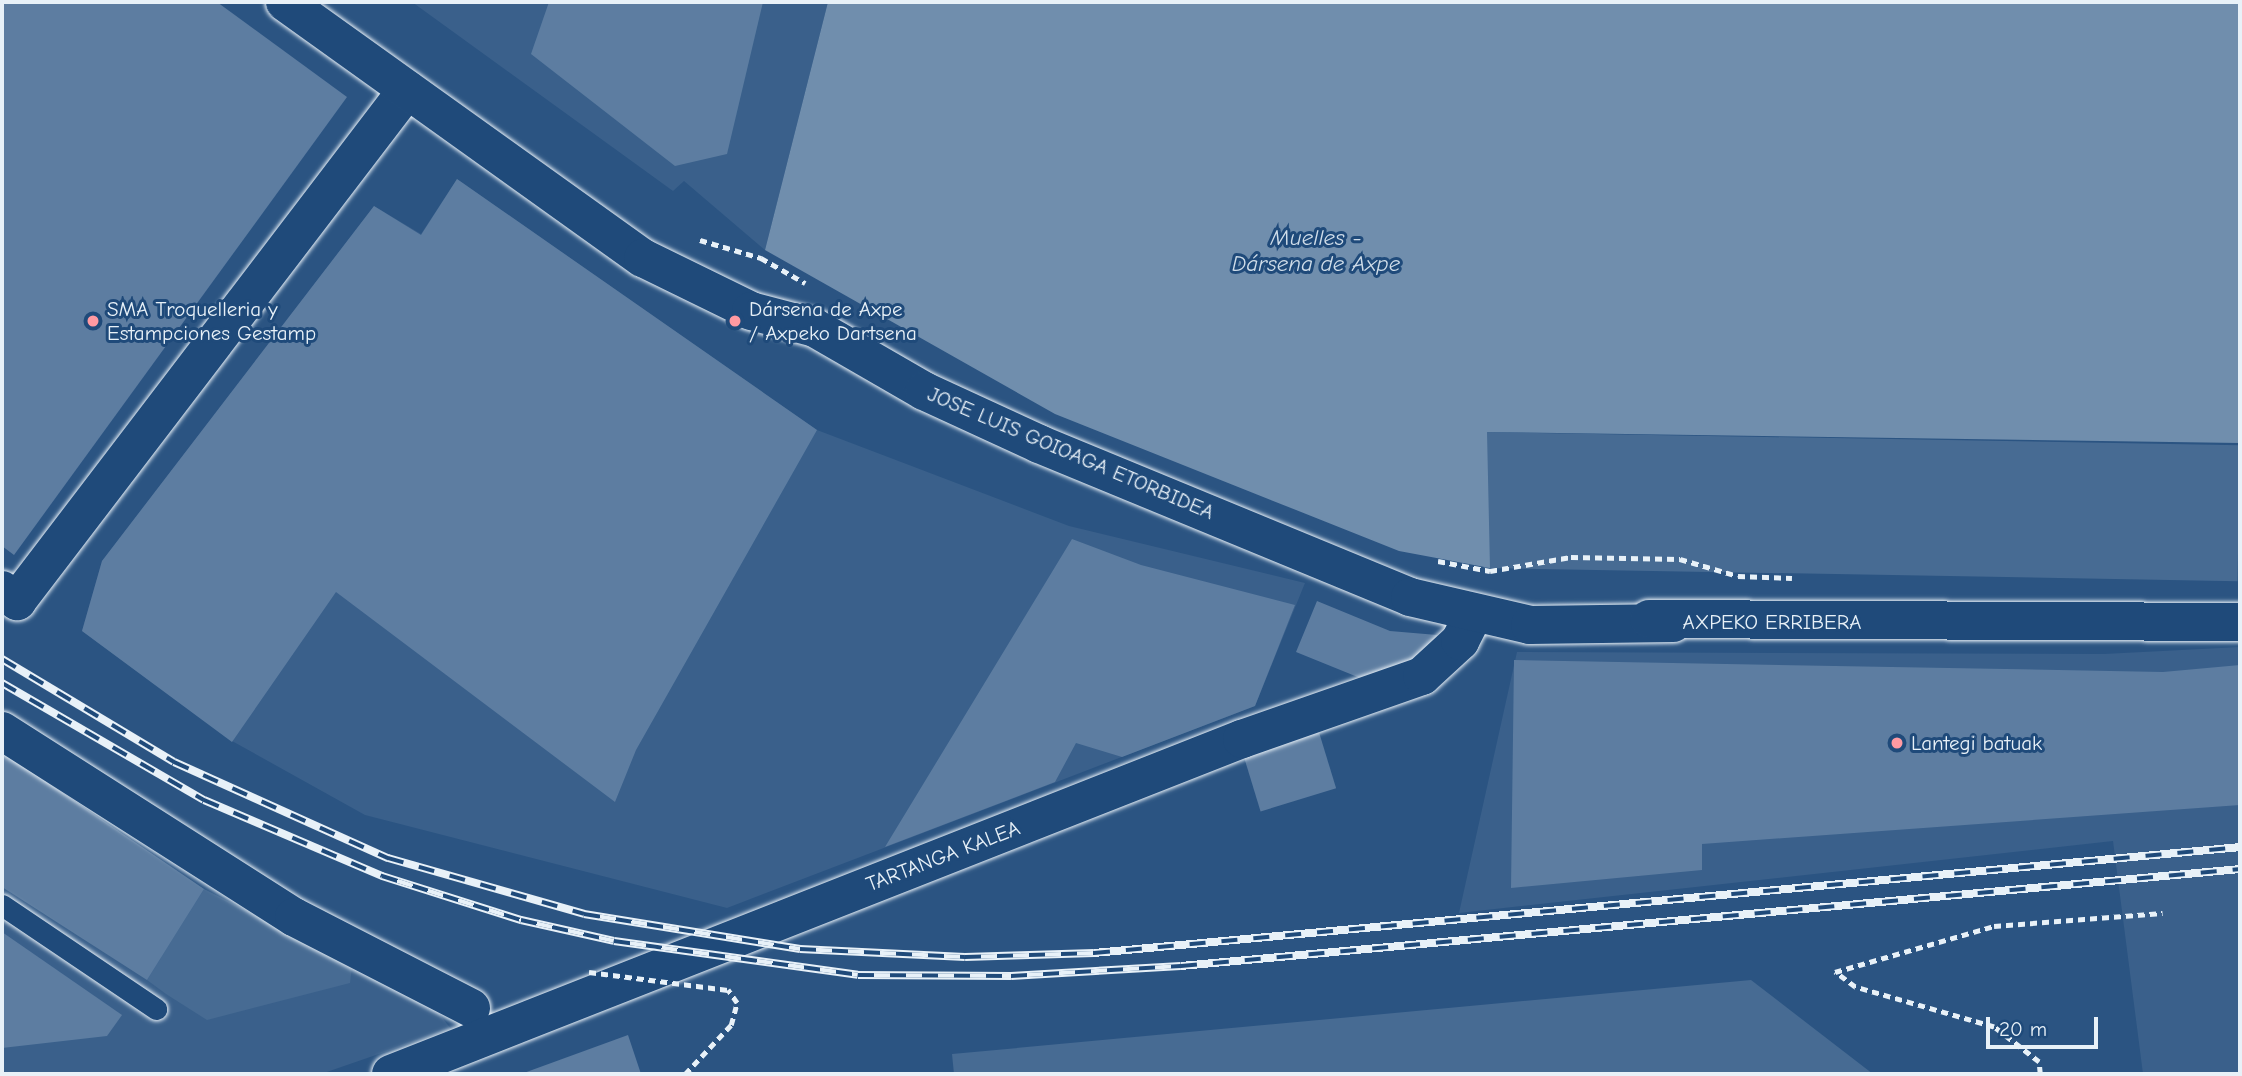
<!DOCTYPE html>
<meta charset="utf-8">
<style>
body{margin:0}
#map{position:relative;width:2242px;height:1076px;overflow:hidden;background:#2b5482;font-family:"Comic Neue",sans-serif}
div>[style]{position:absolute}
.built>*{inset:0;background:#3a608b}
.green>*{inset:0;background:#476b93;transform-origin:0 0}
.water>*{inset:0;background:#708ead}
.building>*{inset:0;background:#5d7da1;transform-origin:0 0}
.path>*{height:4.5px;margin-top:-2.25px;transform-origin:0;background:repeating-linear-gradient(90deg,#e8f1f8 0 7px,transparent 0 12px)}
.roads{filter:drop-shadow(0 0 2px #e8f1f8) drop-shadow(0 0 2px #e8f1f8)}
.lane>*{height:21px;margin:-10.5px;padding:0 10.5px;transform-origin:10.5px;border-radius:10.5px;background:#1f4a7a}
.street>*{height:38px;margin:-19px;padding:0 19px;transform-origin:19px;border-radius:19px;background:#1f4a7a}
.primary>*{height:38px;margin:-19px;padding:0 19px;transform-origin:19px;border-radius:19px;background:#1f4a7a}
.rail>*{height:8px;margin-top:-4px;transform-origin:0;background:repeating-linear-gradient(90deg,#1f4a7a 0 16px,#e8f1f8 0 32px);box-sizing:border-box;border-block:2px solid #e8f1f8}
.path-bridge>*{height:4.5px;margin-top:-2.25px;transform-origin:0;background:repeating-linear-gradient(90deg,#e8f1f8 0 7px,transparent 0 12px)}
.dots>*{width:19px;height:19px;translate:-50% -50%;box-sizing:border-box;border:4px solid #1f4a7a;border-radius:50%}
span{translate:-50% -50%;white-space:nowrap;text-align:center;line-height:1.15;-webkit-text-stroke:6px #1f4a7a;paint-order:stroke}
.poi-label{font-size:21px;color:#e8f1f8}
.left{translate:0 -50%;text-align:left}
.street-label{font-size:21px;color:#e8f1f8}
.water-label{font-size:23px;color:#d0dde9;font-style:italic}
.frame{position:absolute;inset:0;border:4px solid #e8f1f8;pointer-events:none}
.scale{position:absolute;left:1986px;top:1017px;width:112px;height:32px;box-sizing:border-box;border:4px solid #e8f1f8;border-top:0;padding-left:9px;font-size:21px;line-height:24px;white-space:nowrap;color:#e8f1f8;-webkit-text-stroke:5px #1f4a7a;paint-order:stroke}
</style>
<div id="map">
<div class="built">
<i style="clip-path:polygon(412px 2px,828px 2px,765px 250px,684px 181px,673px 191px)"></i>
<i style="clip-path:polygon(457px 179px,817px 430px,1069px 526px,1305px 583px,1255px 706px,727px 908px,365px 815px,232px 741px,82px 631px,102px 561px,374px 206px,421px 234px)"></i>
<i style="clip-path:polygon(2240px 647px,2240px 1074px,2143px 1074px,2113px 841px,1459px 913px,1517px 652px,2104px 654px)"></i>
<i style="clip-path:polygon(2px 752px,204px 889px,430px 1002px,451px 1029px,321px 1074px,2px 1074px)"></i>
</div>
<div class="green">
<i style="left:1486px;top:432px;width:754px;height:136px;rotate:1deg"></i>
<i style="clip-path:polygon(204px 889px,352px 966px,350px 983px,207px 1020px,166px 994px,147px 980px)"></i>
<i style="clip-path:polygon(1751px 980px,1873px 1074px,954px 1074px,952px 1054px)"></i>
</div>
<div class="water">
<i style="clip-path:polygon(828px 2px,2240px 2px,2240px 443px,1487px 432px,1490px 568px,1399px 551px,1055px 414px,765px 250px)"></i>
</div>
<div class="building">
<i style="clip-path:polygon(2px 2px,217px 2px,347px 97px,14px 555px,2px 546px)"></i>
<i style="clip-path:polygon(549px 2px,763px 2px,727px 154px,675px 166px,531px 54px)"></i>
<i style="clip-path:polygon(457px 179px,817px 430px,636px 750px,615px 802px,336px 592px,232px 742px,82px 631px,102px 561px,374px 206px,421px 235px)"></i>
<i style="clip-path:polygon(1072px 539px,1141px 565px,1295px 605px,1255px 706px,1122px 757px,1076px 743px,1055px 782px,885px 847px)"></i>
<i style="clip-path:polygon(1317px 601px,1390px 631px,1437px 635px,1433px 654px,1370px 682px,1296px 652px)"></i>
<i style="clip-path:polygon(1514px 660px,2163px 672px,2240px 665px,2240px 805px,1702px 844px,1702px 870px,1511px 888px)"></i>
<i style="left:1318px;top:729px;width:62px;height:79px;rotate:73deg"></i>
<i style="clip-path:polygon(2px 752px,204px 889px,147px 980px,2px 887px)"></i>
<i style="clip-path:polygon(2px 932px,122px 1015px,107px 1036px,2px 1048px)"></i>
<i style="clip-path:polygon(628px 1035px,641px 1074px,521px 1074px)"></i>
</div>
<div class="path">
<i style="left:700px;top:240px;width:64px;rotate:16.4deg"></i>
<i style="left:761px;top:258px;width:51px;rotate:29.6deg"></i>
<i style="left:1438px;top:561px;width:53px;rotate:10.9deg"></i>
<i style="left:1490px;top:571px;width:82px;rotate:-9.8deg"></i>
<i style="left:1571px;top:557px;width:109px;rotate:1.1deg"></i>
<i style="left:1680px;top:559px;width:60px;rotate:16.3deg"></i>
<i style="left:1738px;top:576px;width:54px;rotate:2.1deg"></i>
<i style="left:685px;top:1074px;width:67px;rotate:-46.8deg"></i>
<i style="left:731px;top:1025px;width:23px;rotate:-75deg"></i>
<i style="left:737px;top:1003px;width:16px;rotate:-125deg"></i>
<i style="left:2040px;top:1074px;width:12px;rotate:-95deg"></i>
<i style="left:2039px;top:1062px;width:57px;rotate:-142.1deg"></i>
<i style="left:1994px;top:1027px;width:145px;rotate:-163.9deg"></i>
<i style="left:1855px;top:987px;width:25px;rotate:-143deg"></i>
<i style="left:1835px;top:972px;width:166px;rotate:-16.1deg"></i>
<i style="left:1994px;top:926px;width:169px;rotate:-4.4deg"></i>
</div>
<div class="roads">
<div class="lane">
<i style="left:2px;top:905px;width:186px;rotate:34deg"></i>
</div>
<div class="street">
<i style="left:2px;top:590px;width:19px;rotate:36deg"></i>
<i style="left:17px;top:601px;width:643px;rotate:-52.65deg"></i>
<i style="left:2px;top:731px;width:346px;rotate:32.5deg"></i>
<i style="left:294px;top:917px;width:199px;rotate:27.2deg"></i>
<i style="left:391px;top:1074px;width:915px;rotate:-21.49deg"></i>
<i style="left:1242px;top:739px;width:191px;rotate:-19.3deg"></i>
<i style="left:1422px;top:676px;width:52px;rotate:-42.6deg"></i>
<i style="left:1460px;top:641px;width:31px;rotate:-63deg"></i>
</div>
<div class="primary">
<i style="left:285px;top:2px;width:440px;rotate:35.6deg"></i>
<i style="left:643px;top:258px;width:120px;rotate:26.1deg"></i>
<i style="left:751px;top:311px;width:66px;rotate:14.9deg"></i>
<i style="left:815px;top:328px;width:126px;rotate:30deg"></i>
<i style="left:924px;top:391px;width:127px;rotate:24.7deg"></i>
<i style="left:1039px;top:444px;width:401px;rotate:22.4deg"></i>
<i style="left:1410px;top:597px;width:123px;rotate:13.1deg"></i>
<i style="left:1530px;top:625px;width:143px;rotate:-0.8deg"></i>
<i style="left:1649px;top:619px;width:591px;rotate:0.29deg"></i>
</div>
</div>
<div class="rail">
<i style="left:2px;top:659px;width:200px;rotate:30.9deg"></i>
<i style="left:174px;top:762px;width:235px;rotate:24.2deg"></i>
<i style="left:388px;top:858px;width:204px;rotate:15.9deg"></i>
<i style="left:584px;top:914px;width:219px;rotate:9.2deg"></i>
<i style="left:800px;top:949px;width:165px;rotate:2.8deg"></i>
<i style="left:965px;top:957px;width:129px;rotate:-1.8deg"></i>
<i style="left:1094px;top:953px;width:1151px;rotate:-5.28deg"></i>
<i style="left:2px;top:683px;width:233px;rotate:30.1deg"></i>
<i style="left:204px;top:800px;width:194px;rotate:23.1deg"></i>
<i style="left:382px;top:876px;width:146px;rotate:17.6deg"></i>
<i style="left:521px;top:920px;width:95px;rotate:12.7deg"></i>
<i style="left:614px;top:941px;width:246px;rotate:7.9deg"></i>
<i style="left:858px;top:975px;width:153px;rotate:0.4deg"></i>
<i style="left:1011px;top:976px;width:170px;rotate:-3.4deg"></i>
<i style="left:1181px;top:966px;width:1063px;rotate:-5.23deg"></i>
</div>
<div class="path-bridge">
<i style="left:589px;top:972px;width:140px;rotate:7.4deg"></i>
</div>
<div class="dots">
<i style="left:93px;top:321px;background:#ff9aa2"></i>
<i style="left:735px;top:321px;background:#ff9aa2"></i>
<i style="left:1897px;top:743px;background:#ff9aa2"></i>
</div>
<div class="poi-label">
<span class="left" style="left:107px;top:321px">SMA Troquelleria y<br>Estampciones Gestamp</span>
<span class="left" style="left:749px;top:321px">Dársena de Axpe<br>/ Axpeko Dartsena</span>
<span class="left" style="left:1911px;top:743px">Lantegi batuak</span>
</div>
<div class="street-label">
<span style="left:1071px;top:453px;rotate:23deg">JOSE LUIS GOIOAGA ETORBIDEA</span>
<span style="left:1772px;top:622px">AXPEKO ERRIBERA</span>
<span style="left:943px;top:856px;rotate:-21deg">TARTANGA KALEA</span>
</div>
<div class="water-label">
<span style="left:1316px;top:251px">Muelles -<br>Dársena de Axpe</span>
</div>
<div class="frame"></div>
<div class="scale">20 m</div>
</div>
